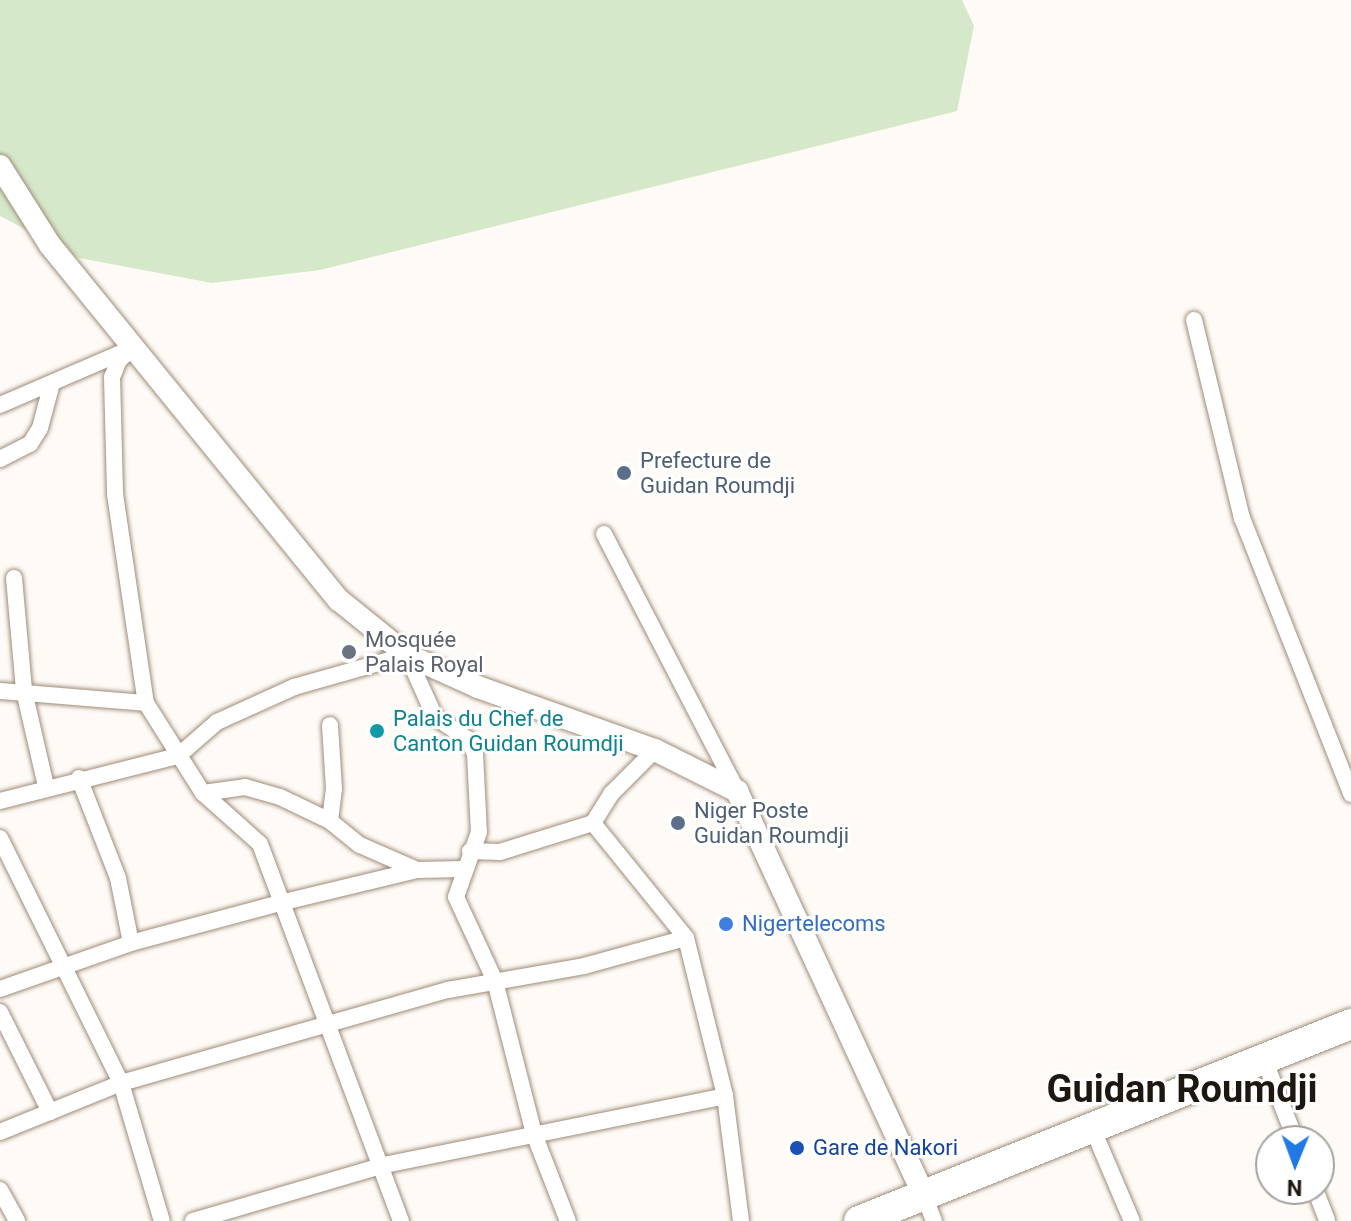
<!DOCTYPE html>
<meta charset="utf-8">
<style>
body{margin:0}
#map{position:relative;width:1351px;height:1221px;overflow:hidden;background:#fefaf6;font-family:Roboto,sans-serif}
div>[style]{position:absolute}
.green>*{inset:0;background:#d5e9ca}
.roads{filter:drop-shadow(0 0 2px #9e8c79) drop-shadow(0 0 2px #9e8c79)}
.street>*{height:16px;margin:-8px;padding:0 8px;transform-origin:8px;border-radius:8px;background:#fff}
.secondary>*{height:22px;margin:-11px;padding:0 11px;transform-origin:11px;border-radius:11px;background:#fff}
.highway>*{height:30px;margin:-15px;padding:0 15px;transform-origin:15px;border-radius:15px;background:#fff}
.dots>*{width:22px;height:22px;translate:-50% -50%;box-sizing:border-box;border:4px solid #fff;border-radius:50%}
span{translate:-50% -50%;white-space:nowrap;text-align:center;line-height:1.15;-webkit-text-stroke:6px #fff;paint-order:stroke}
.service-label{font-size:22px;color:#4e5e75}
.left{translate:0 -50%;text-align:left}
.worship-label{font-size:22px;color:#5b616d}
.culture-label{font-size:22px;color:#0d838f}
.shop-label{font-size:22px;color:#366cbe}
.transit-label{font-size:22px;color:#164399}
.town-label{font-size:38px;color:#1e170f;font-weight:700}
.north{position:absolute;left:1255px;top:1125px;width:80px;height:80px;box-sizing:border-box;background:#fff;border:2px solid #a5a29f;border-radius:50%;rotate:181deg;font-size:22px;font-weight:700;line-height:32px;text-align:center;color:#1e170f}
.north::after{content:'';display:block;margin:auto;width:28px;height:36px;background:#217ae4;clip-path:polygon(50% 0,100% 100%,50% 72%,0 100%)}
</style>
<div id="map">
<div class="green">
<i style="clip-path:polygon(0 0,962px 0,974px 26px,957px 111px,320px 270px,212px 283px,79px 258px,0 216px)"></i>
</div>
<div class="roads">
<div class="street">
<i style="left:1194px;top:320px;width:204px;rotate:76.4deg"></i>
<i style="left:1242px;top:518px;width:297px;rotate:68.4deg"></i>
<i style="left:134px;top:347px;width:20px;rotate:139deg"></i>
<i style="left:119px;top:360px;width:18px;rotate:112deg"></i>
<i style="left:112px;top:377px;width:117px;rotate:88.5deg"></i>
<i style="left:115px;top:494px;width:211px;rotate:81.6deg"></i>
<i style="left:146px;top:703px;width:107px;rotate:57.7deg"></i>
<i style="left:203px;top:793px;width:76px;rotate:41.8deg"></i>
<i style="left:260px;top:844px;width:403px;rotate:69.5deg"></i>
<i style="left:0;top:405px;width:134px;rotate:-23.3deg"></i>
<i style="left:0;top:459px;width:34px;rotate:-27deg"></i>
<i style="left:30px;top:444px;width:19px;rotate:-58deg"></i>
<i style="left:40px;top:428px;width:42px;rotate:-75deg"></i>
<i style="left:604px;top:534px;width:289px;rotate:62.6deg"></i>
<i style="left:14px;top:578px;width:113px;rotate:84.9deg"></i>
<i style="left:24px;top:691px;width:98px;rotate:77deg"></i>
<i style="left:0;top:691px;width:146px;rotate:4.7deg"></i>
<i style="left:79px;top:778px;width:107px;rotate:68.7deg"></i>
<i style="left:118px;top:878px;width:66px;rotate:78.7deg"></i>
<i style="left:203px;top:793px;width:42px;rotate:-8.1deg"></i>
<i style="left:245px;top:787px;width:36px;rotate:16deg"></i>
<i style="left:280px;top:797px;width:55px;rotate:25.6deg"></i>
<i style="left:330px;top:821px;width:38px;rotate:39deg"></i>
<i style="left:360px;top:845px;width:62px;rotate:23.7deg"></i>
<i style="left:0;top:801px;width:184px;rotate:-14.2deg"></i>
<i style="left:178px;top:756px;width:52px;rotate:-41.1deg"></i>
<i style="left:217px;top:722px;width:85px;rotate:-24.4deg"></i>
<i style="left:294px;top:687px;width:117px;rotate:-15.8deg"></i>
<i style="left:407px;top:655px;width:68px;rotate:65.7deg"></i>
<i style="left:435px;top:717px;width:41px;rotate:34.1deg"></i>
<i style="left:469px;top:740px;width:15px;rotate:67deg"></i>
<i style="left:475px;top:754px;width:78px;rotate:87.1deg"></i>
<i style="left:479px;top:832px;width:69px;rotate:109.5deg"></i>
<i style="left:456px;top:897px;width:93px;rotate:65.1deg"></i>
<i style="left:495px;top:981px;width:158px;rotate:75.7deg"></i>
<i style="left:534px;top:1134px;width:93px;rotate:68.7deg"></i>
<i style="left:330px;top:821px;width:32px;rotate:-83deg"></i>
<i style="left:334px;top:789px;width:64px;rotate:-93.6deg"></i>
<i style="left:593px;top:823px;width:148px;rotate:51deg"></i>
<i style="left:686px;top:938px;width:163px;rotate:76.1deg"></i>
<i style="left:725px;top:1096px;width:126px;rotate:82.7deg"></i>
<i style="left:0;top:838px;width:273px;rotate:63.7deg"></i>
<i style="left:121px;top:1083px;width:144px;rotate:73.5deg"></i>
<i style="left:470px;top:851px;width:30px;rotate:2deg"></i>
<i style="left:500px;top:852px;width:97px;rotate:-17.3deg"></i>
<i style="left:593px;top:823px;width:34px;rotate:-58deg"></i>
<i style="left:611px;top:794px;width:62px;rotate:-45deg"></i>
<i style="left:0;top:989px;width:139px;rotate:-19.3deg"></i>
<i style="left:131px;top:943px;width:154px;rotate:-15deg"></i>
<i style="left:280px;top:903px;width:141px;rotate:-13.5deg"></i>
<i style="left:417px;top:870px;width:47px;rotate:-1.2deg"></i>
<i style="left:0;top:1012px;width:112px;rotate:63.4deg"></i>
<i style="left:1264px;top:1059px;width:88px;rotate:68.7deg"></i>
<i style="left:1091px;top:1125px;width:104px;rotate:66.9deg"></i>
<i style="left:0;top:1132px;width:131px;rotate:-22deg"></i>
<i style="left:121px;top:1083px;width:340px;rotate:-15.9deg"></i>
<i style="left:448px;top:990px;width:138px;rotate:-10deg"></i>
<i style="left:584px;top:966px;width:106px;rotate:-15.4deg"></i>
<i style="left:1315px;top:1189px;width:34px;rotate:69deg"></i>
<i style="left:0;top:1190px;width:35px;rotate:61deg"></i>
<i style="left:924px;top:1195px;width:28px;rotate:69deg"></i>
<i style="left:193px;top:1221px;width:199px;rotate:-16.3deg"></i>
<i style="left:384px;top:1165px;width:348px;rotate:-11.4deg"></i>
</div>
<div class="secondary">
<i style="left:0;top:166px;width:93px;rotate:57.7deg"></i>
<i style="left:50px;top:245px;width:458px;rotate:50.9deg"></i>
<i style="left:339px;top:600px;width:87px;rotate:39deg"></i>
<i style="left:407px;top:655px;width:78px;rotate:24.3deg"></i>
<i style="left:478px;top:687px;width:188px;rotate:19.6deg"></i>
<i style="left:655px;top:750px;width:92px;rotate:26.6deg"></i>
<i style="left:737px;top:791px;width:445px;rotate:65.2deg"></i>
</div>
<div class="highway">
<i style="left:859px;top:1221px;width:530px;rotate:-21.82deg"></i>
</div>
</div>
<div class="dots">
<i style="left:624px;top:473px;background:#5c6f8a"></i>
<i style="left:349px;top:652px;background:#6b7280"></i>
<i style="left:377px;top:731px;background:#0f9aa8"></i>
<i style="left:678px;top:823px;background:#5c6f8a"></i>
<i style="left:726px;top:924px;background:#3f7fe0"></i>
<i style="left:797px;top:1148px;background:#1a4fb4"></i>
</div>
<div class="service-label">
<span class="left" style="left:640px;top:473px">Prefecture de<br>Guidan Roumdji</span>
<span class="left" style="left:694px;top:823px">Niger Poste<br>Guidan Roumdji</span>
</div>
<div class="worship-label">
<span class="left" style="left:365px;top:652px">Mosquée<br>Palais Royal</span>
</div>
<div class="culture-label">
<span class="left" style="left:393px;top:731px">Palais du Chef de<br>Canton Guidan Roumdji</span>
</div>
<div class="shop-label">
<span class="left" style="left:742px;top:924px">Nigertelecoms</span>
</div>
<div class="transit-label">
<span class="left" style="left:813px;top:1148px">Gare de Nakori</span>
</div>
<div class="town-label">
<span style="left:1182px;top:1090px">Guidan Roumdji</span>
</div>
<div class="north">N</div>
</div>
